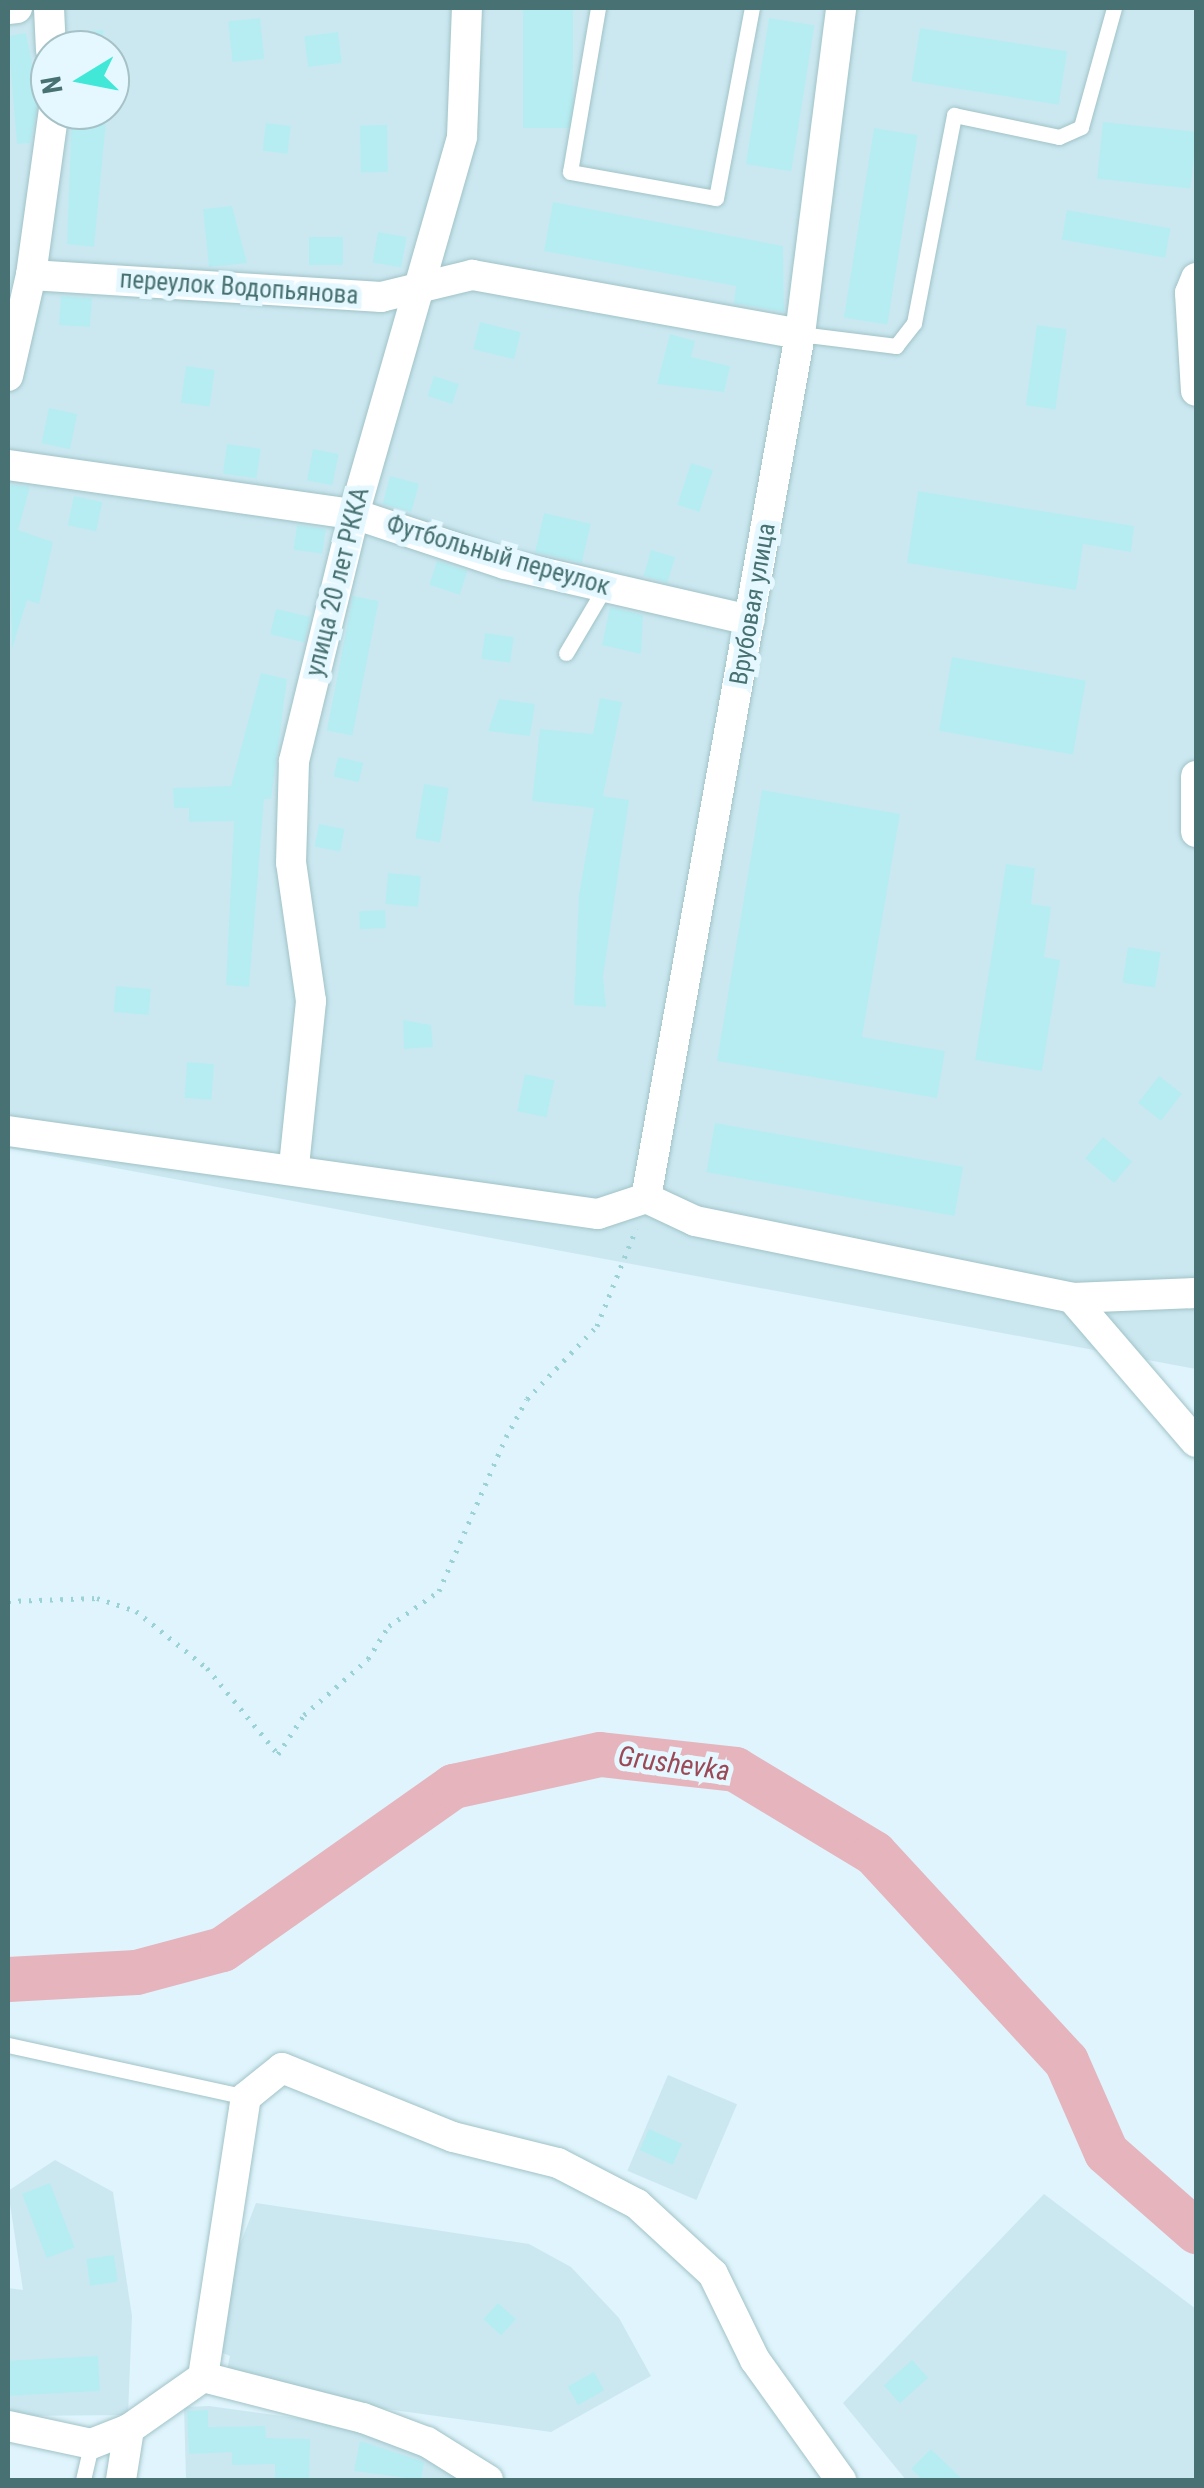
<!DOCTYPE html>
<meta charset="utf-8">
<style>
body{margin:0}
#map{position:relative;width:1204px;height:2488px;overflow:hidden;background:#dff4fc;font-family:"Roboto Condensed",sans-serif}
div>[style]{position:absolute}
.residential>*{inset:0;background:#cbe8f1;transform-origin:0 0}
.river>*{height:45px;margin:-22.5px;padding:0 22.5px;transform-origin:22.5px;border-radius:22.5px;background:#e5b4bd}
.building>*{inset:0;background:#b6edf2;transform-origin:0 0}
.path>*{height:5px;margin-top:-2.5px;transform-origin:0;background:repeating-linear-gradient(90deg,#9ad2d6 0 2.5px,transparent 0 10.5px)}
.roads{filter:drop-shadow(0 0 2px #a1c3c7) drop-shadow(0 0 2px #a1c3c7)}
.lane>*{height:15px;margin:-7.5px;padding:0 7.5px;transform-origin:7.5px;border-radius:7.5px;background:#fff}
.street>*{height:30px;margin:-15px;padding:0 15px;transform-origin:15px;border-radius:15px;background:#fff}
span{translate:-50% -50%;white-space:nowrap;text-align:center;line-height:1.15;-webkit-text-stroke:10px #e5f8ff;paint-order:stroke}
.street-label{font-size:25px;color:#477172}
.water-label{font-size:28px;color:#9b4956;font-style:italic}
.frame{position:absolute;inset:0;border:10px solid #477172;pointer-events:none}
.north{position:absolute;left:30px;top:30px;width:100px;height:100px;box-sizing:border-box;background:#e5f8ff;border:2px solid #a6c2c7;border-radius:50%;rotate:260deg;font-size:28px;font-weight:700;line-height:40px;text-align:center;color:#477172}
.north::after{content:'';display:block;margin:auto;width:35px;height:45px;background:#42e8d7;clip-path:polygon(50% 0,100% 100%,50% 72%,0 100%)}
</style>
<div id="map">
<div class="residential">
<i style="clip-path:polygon(evenodd,8px 8px,1196px 8px,1196px 1369px,8px 1148px,8px 8px,50px 50px,110px 50px,110px 110px,50px 110px,50px 50px)"></i>
<i style="left:668px;top:2075px;width:75px;height:104px;rotate:23deg"></i>
<i style="clip-path:polygon(55px 2160px,113px 2192px,132px 2316px,128px 2415px,8px 2416px,8px 2288px,23px 2290px,8px 2191px)"></i>
<i style="clip-path:polygon(1044px 2194px,1196px 2309px,1196px 2480px,906px 2480px,843px 2403px)"></i>
<i style="clip-path:polygon(256px 2203px,529px 2244px,571px 2267px,619px 2318px,651px 2376px,551px 2432px,372px 2407px,227px 2370px,230px 2356px,218px 2351px,221px 2294px)"></i>
<i style="clip-path:polygon(209px 2406px,348px 2425px,430px 2452px,458px 2480px,156px 2480px,186px 2478px,184px 2407px)"></i>
</div>
<div class="river">
<i style="left:8px;top:1979px;width:128px;rotate:-3.1deg"></i>
<i style="left:136px;top:1972px;width:89px;rotate:-15deg"></i>
<i style="left:222px;top:1949px;width:283px;rotate:-35.2deg"></i>
<i style="left:453px;top:1786px;width:150px;rotate:-12.3deg"></i>
<i style="left:600px;top:1754px;width:136px;rotate:6.3deg"></i>
<i style="left:735px;top:1769px;width:162px;rotate:31.1deg"></i>
<i style="left:874px;top:1853px;width:283px;rotate:47.3deg"></i>
<i style="left:1066px;top:2061px;width:99px;rotate:66.3deg"></i>
<i style="left:1106px;top:2152px;width:120px;rotate:41.3deg"></i>
</div>
<div class="building">
<i style="left:523px;top:8px;width:50px;height:120px"></i>
<i style="left:260px;top:18px;width:41px;height:32px;rotate:84deg"></i>
<i style="left:769px;top:18px;width:46px;height:148px;rotate:9deg"></i>
<i style="left:920px;top:28px;width:149px;height:54px;rotate:9deg"></i>
<i style="clip-path:polygon(103px 30px,105px 50px,70px 50px,69px 33px)"></i>
<i style="left:338px;top:32px;width:31px;height:34px;rotate:83deg"></i>
<i style="clip-path:polygon(26px 33px,39px 99px,30px 143px,17px 144px,8px 36px)"></i>
<i style="clip-path:polygon(72px 110px,107px 110px,94px 247px,67px 244px)"></i>
<i style="left:1103px;top:122px;width:94px;height:57px;rotate:6deg"></i>
<i style="left:266px;top:123px;width:25px;height:28px;rotate:7deg"></i>
<i style="left:387px;top:125px;width:47px;height:27px;rotate:89deg"></i>
<i style="left:874px;top:128px;width:44px;height:192px;rotate:9deg"></i>
<i style="clip-path:polygon(553px 202px,783px 246px,784px 312px,734px 303px,736px 286px,544px 251px)"></i>
<i style="clip-path:polygon(232px 206px,247px 263px,209px 267px,203px 209px)"></i>
<i style="left:1067px;top:210px;width:105px;height:30px;rotate:10deg"></i>
<i style="left:378px;top:232px;width:29px;height:31px;rotate:10deg"></i>
<i style="left:343px;top:237px;width:28px;height:34px;rotate:90deg"></i>
<i style="left:61px;top:296px;width:31px;height:29px;rotate:4deg"></i>
<i style="left:480px;top:322px;width:42px;height:28px;rotate:14deg"></i>
<i style="left:1037px;top:325px;width:30px;height:81px;rotate:8deg"></i>
<i style="clip-path:polygon(670px 334px,695px 341px,691px 357px,730px 366px,724px 392px,657px 384px)"></i>
<i style="left:186px;top:366px;width:29px;height:37px;rotate:8deg"></i>
<i style="left:434px;top:376px;width:26px;height:21px;rotate:18deg"></i>
<i style="left:49px;top:408px;width:29px;height:36px;rotate:12deg"></i>
<i style="left:227px;top:444px;width:34px;height:30px;rotate:8deg"></i>
<i style="left:313px;top:449px;width:26px;height:32px;rotate:11deg"></i>
<i style="left:691px;top:463px;width:23px;height:44px;rotate:18deg"></i>
<i style="left:390px;top:476px;width:30px;height:29px;rotate:15deg"></i>
<i style="clip-path:polygon(8px 484px,30px 487px,18px 530px,53px 542px,39px 604px,27px 600px,12px 649px)"></i>
<i style="clip-path:polygon(918px 491px,1134px 526px,1131px 552px,1083px 544px,1076px 590px,907px 563px)"></i>
<i style="left:74px;top:496px;width:29px;height:30px;rotate:12deg"></i>
<i style="left:544px;top:513px;width:48px;height:40px;rotate:13deg"></i>
<i style="left:297px;top:525px;width:29px;height:25px;rotate:8deg"></i>
<i style="left:651px;top:550px;width:25px;height:27px;rotate:16deg"></i>
<i style="left:437px;top:561px;width:32px;height:25px;rotate:18deg"></i>
<i style="left:353px;top:596px;width:26px;height:137px;rotate:11deg"></i>
<i style="clip-path:polygon(610px 607px,643px 615px,641px 654px,602px 645px)"></i>
<i style="left:276px;top:609px;width:35px;height:26px;rotate:13deg"></i>
<i style="left:485px;top:633px;width:29px;height:26px;rotate:8deg"></i>
<i style="left:952px;top:657px;width:136px;height:75px;rotate:10deg"></i>
<i style="clip-path:polygon(261px 673px,287px 679px,271px 799px,264px 799px,249px 987px,226px 985px,234px 821px,189px 822px,189px 808px,174px 808px,173px 788px,231px 786px)"></i>
<i style="clip-path:polygon(600px 698px,622px 702px,603px 796px,629px 800px,603px 977px,606px 1007px,574px 1005px,579px 895px,594px 808px,532px 801px,540px 729px,593px 734px)"></i>
<i style="clip-path:polygon(499px 699px,535px 704px,530px 736px,488px 731px)"></i>
<i style="left:338px;top:757px;width:26px;height:20px;rotate:13deg"></i>
<i style="left:424px;top:784px;width:25px;height:55px;rotate:9deg"></i>
<i style="clip-path:polygon(762px 790px,900px 814px,862px 1037px,945px 1051px,937px 1098px,717px 1061px)"></i>
<i style="left:319px;top:824px;width:26px;height:23px;rotate:11deg"></i>
<i style="clip-path:polygon(1006px 864px,1035px 868px,1031px 904px,1051px 907px,1044px 957px,1060px 960px,1042px 1071px,975px 1060px)"></i>
<i style="left:388px;top:873px;width:33px;height:31px;rotate:5deg"></i>
<i style="left:385px;top:910px;width:18px;height:26px;rotate:87deg"></i>
<i style="left:1128px;top:947px;width:33px;height:36px;rotate:9deg"></i>
<i style="left:116px;top:986px;width:35px;height:26px;rotate:5deg"></i>
<i style="clip-path:polygon(403px 1020px,431px 1025px,433px 1047px,404px 1049px)"></i>
<i style="left:187px;top:1062px;width:27px;height:36px;rotate:4deg"></i>
<i style="left:525px;top:1074px;width:30px;height:38px;rotate:12deg"></i>
<i style="left:1159px;top:1076px;width:29px;height:34px;rotate:38deg"></i>
<i style="left:715px;top:1123px;width:252px;height:50px;rotate:10deg"></i>
<i style="left:1103px;top:1137px;width:38px;height:28px;rotate:40deg"></i>
<i style="left:649px;top:2129px;width:36px;height:23px;rotate:24deg"></i>
<i style="left:50px;top:2183px;width:69px;height:30px;rotate:69deg"></i>
<i style="left:114px;top:2255px;width:27px;height:28px;rotate:82deg"></i>
<i style="left:498px;top:2303px;width:24px;height:22px;rotate:42deg"></i>
<i style="left:98px;top:2356px;width:35px;height:90px;rotate:87deg"></i>
<i style="left:912px;top:2360px;width:24px;height:38px;rotate:48deg"></i>
<i style="left:594px;top:2372px;width:21px;height:30px;rotate:61deg"></i>
<i style="clip-path:polygon(208px 2410px,208px 2427px,265px 2426px,266px 2438px,310px 2439px,309px 2479px,275px 2478px,275px 2464px,232px 2465px,232px 2452px,189px 2454px,187px 2411px)"></i>
<i style="clip-path:polygon(360px 2441px,424px 2462px,421px 2480px,354px 2471px)"></i>
<i style="clip-path:polygon(931px 2449px,963px 2480px,923px 2480px,911px 2469px)"></i>
</div>
<div class="path">
<i style="left:8px;top:1601px;width:89px;rotate:-1.9deg"></i>
<i style="left:97px;top:1598px;width:41px;rotate:18.4deg"></i>
<i style="left:136px;top:1611px;width:91px;rotate:38.8deg"></i>
<i style="left:207px;top:1668px;width:112px;rotate:50.5deg"></i>
<i style="left:278px;top:1754px;width:47px;rotate:-56.3deg"></i>
<i style="left:304px;top:1715px;width:85px;rotate:-41.2deg"></i>
<i style="left:368px;top:1659px;width:39px;rotate:-58deg"></i>
<i style="left:389px;top:1626px;width:61px;rotate:-35deg"></i>
<i style="left:439px;top:1591px;width:168px;rotate:-66.5deg"></i>
<i style="left:506px;top:1437px;width:43px;rotate:-61.1deg"></i>
<i style="left:527px;top:1399px;width:101px;rotate:-46.2deg"></i>
<i style="left:597px;top:1326px;width:105px;rotate:-68.1deg"></i>
</div>
<div class="roads">
<div class="lane">
<i style="left:598px;top:8px;width:166px;rotate:99.7deg"></i>
<i style="left:570px;top:172px;width:148px;rotate:10.1deg"></i>
<i style="left:716px;top:198px;width:193px;rotate:-79.3deg"></i>
<i style="left:800px;top:334px;width:97px;rotate:7.1deg"></i>
<i style="left:896px;top:346px;width:29px;rotate:-52deg"></i>
<i style="left:914px;top:323px;width:212px;rotate:-79.1deg"></i>
<i style="left:954px;top:115px;width:107px;rotate:11.8deg"></i>
<i style="left:1059px;top:137px;width:24px;rotate:-24deg"></i>
<i style="left:1081px;top:127px;width:123px;rotate:-74.5deg"></i>
<i style="left:566px;top:653px;width:77px;rotate:-59.4deg"></i>
<i style="left:8px;top:2045px;width:244px;rotate:12.3deg"></i>
<i style="left:83px;top:2480px;width:37px;rotate:-77deg"></i>
</div>
<div class="street">
<i style="left:49px;top:8px;width:42px;rotate:87.3deg"></i>
<i style="left:8px;top:9px;width:9px;rotate:-6deg"></i>
<i style="left:31px;top:275px;width:351px;rotate:3.6deg"></i>
<i style="left:381px;top:297px;width:94px;rotate:-13.6deg"></i>
<i style="left:472px;top:275px;width:333px;rotate:10.2deg"></i>
<i style="left:1196px;top:278px;width:16px;rotate:112deg"></i>
<i style="left:1190px;top:293px;width:98px;rotate:86.5deg"></i>
<i style="left:8px;top:376px;width:104px;rotate:-77.2deg"></i>
<i style="left:31px;top:275px;width:167px;rotate:-82.1deg"></i>
<i style="left:8px;top:465px;width:349px;rotate:8.1deg"></i>
<i style="left:354px;top:514px;width:159px;rotate:18.3deg"></i>
<i style="left:505px;top:564px;width:251px;rotate:12.9deg"></i>
<i style="left:1196px;top:776px;width:56px;rotate:90deg"></i>
<i style="left:8px;top:1131px;width:596px;rotate:8.01deg"></i>
<i style="left:598px;top:1214px;width:51px;rotate:-18.4deg"></i>
<i style="left:646px;top:1198px;width:54px;rotate:25.1deg"></i>
<i style="left:695px;top:1221px;width:385px;rotate:11.5deg"></i>
<i style="left:1072px;top:1298px;width:124px;rotate:-2.3deg"></i>
<i style="left:294px;top:1166px;width:166px;rotate:-84.1deg"></i>
<i style="left:311px;top:1001px;width:139px;rotate:-98.2deg"></i>
<i style="left:291px;top:863px;width:102px;rotate:-88.3deg"></i>
<i style="left:294px;top:761px;width:254px;rotate:-76.3deg"></i>
<i style="left:354px;top:514px;width:392px;rotate:-74deg"></i>
<i style="left:462px;top:137px;width:129px;rotate:-87.8deg"></i>
<i style="left:646px;top:1198px;width:878px;rotate:-79.89deg"></i>
<i style="left:800px;top:334px;width:329px;rotate:-82.8deg"></i>
<i style="left:1072px;top:1298px;width:190px;rotate:49.3deg"></i>
<i style="left:203px;top:2377px;width:165px;rotate:14.4deg"></i>
<i style="left:363px;top:2418px;width:68px;rotate:20.6deg"></i>
<i style="left:427px;top:2442px;width:72px;rotate:31.9deg"></i>
<i style="left:8px;top:2426px;width:85px;rotate:12.2deg"></i>
<i style="left:91px;top:2444px;width:41px;rotate:-21.5deg"></i>
<i style="left:129px;top:2429px;width:90px;rotate:-35.1deg"></i>
<i style="left:203px;top:2377px;width:283px;rotate:-81.3deg"></i>
<i style="left:246px;top:2097px;width:46px;rotate:-38.9deg"></i>
<i style="left:282px;top:2068px;width:184px;rotate:22deg"></i>
<i style="left:453px;top:2137px;width:108px;rotate:13.9deg"></i>
<i style="left:558px;top:2163px;width:89px;rotate:27.4deg"></i>
<i style="left:637px;top:2204px;width:103px;rotate:42.6deg"></i>
<i style="left:713px;top:2274px;width:96px;rotate:64deg"></i>
<i style="left:755px;top:2360px;width:148px;rotate:54.4deg"></i>
<i style="left:121px;top:2480px;width:52px;rotate:-81.1deg"></i>
</div>
</div>
<div class="street-label">
<span style="left:239px;top:288px;rotate:4deg">переулок Водопьянова</span>
<span style="left:498px;top:556px;rotate:16deg">Футбольный переулок</span>
<span style="left:338px;top:582px;rotate:-76deg">улица 20 лет РККА</span>
<span style="left:753px;top:604px;rotate:-80deg">Врубовая улица</span>
</div>
<div class="water-label">
<span style="left:674px;top:1764px;rotate:8deg">Grushevka</span>
</div>
<div class="frame"></div>
<div class="north">N</div>
</div>
